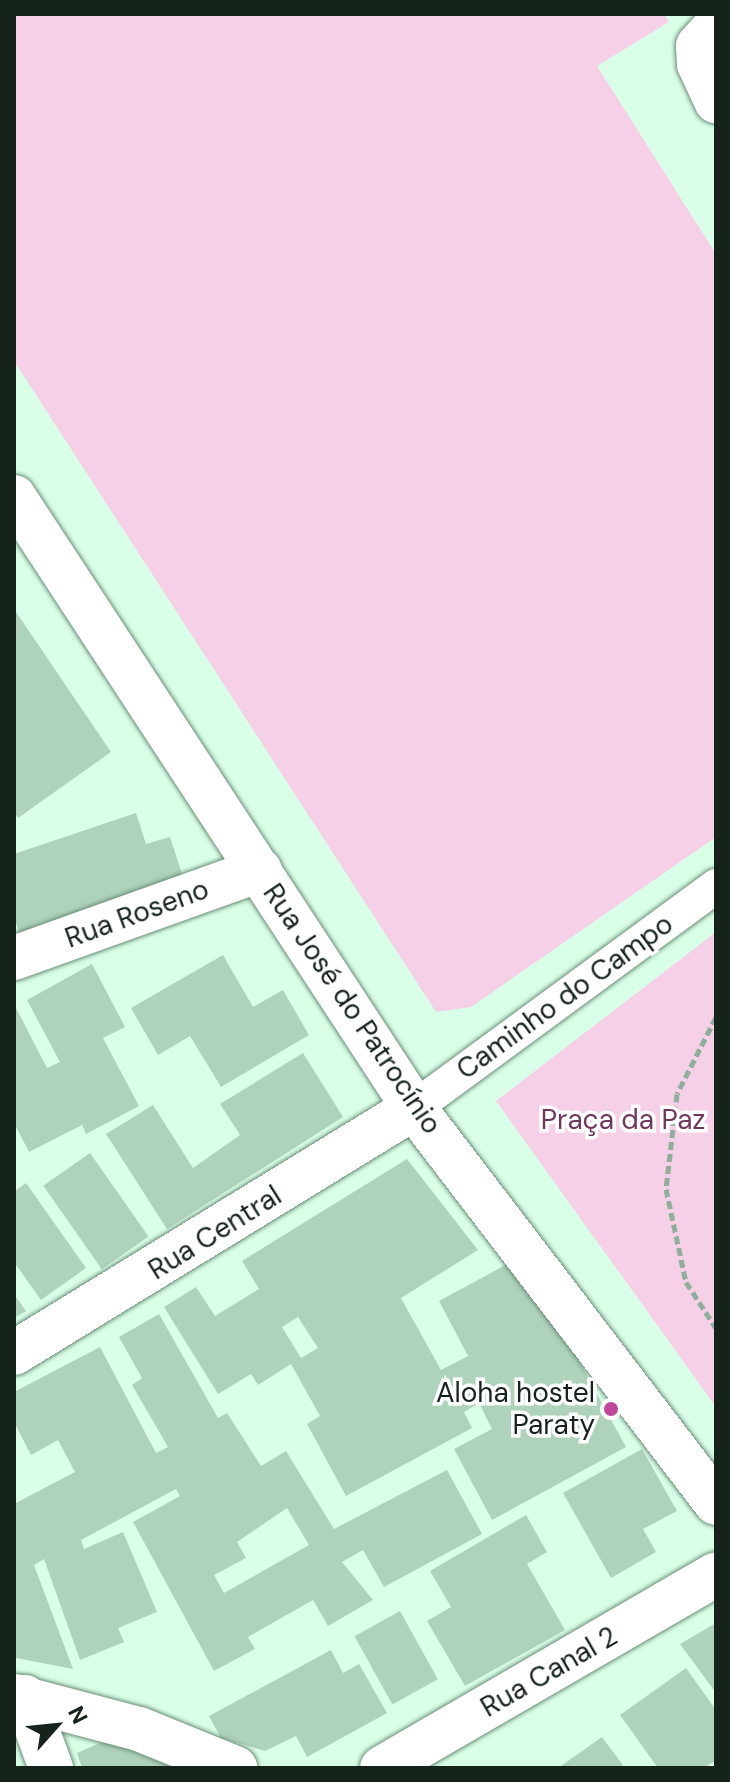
<!DOCTYPE html>
<meta charset="utf-8">
<style>
body{margin:0}
#map{position:relative;width:730px;height:1782px;overflow:hidden;background:#daffe8;font-family:"DM Sans",sans-serif}
div>[style]{position:absolute}
.green>*{inset:0;background:#f5d0e7}
.building>*{inset:0;background:#afd2bc;transform-origin:0 0}
.path>*{height:5px;margin-top:-2.5px;transform-origin:0;background:repeating-linear-gradient(90deg,#91ad9b 0 8px,transparent 0 12px)}
.roads{filter:drop-shadow(0 0 2px #6b8d78) drop-shadow(0 0 2px #6b8d78)}
.pedestrian>*{height:34px;margin:-17px;padding:0 17px;transform-origin:17px;border-radius:17px;background:#fff}
.minor>*{height:44px;margin:-22px;padding:0 22px;transform-origin:22px;border-radius:22px;background:#fff}
.dots>*{width:22px;height:22px;translate:-50% -50%;box-sizing:border-box;border:4px solid #fff;border-radius:50%}
span{translate:-50% -50%;white-space:nowrap;text-align:center;line-height:1.15;-webkit-text-stroke:7px #fff;paint-order:stroke}
.street-label{font-size:28px;color:#16231b}
.park-label{font-size:28px;color:#6f375d}
.poi-label{font-size:28px;color:#16231b}
.right{translate:-100% -50%;text-align:right}
.frame{position:absolute;inset:0;border:16px solid #16231b;pointer-events:none}
.north{position:absolute;left:16px;top:1686px;width:80px;height:80px;-webkit-text-stroke:6px #fff;paint-order:stroke;rotate:63deg;font-size:22px;font-weight:700;line-height:32px;text-align:center;color:#16231b}
.north::after{content:'';display:block;margin:auto;width:28px;height:36px;background:#16231b;clip-path:polygon(50% 0,100% 100%,50% 72%,0 100%)}
</style>
<div id="map">
<div class="green">
<i style="clip-path:polygon(14px 14px,664px 14px,669px 22px,597px 66px,716px 254px,716px 837px,471px 1007px,436px 1012px,14px 361px)"></i>
<i style="clip-path:polygon(716px 932px,716px 1407px,496px 1101px)"></i>
</div>
<div class="building">
<i style="clip-path:polygon(14px 609px,111px 752px,18px 818px,14px 812px)"></i>
<i style="clip-path:polygon(136px 813px,146px 844px,170px 837px,185px 883px,21px 938px,14px 917px,14px 854px)"></i>
<i style="clip-path:polygon(223px 955px,253px 1007px,283px 990px,309px 1035px,221px 1087px,190px 1036px,158px 1055px,131px 1008px)"></i>
<i style="clip-path:polygon(92px 964px,125px 1027px,103px 1038px,139px 1106px,86px 1134px,82px 1125px,29px 1152px,14px 1123px,14px 1004px,47px 1068px,60px 1062px,27px 1000px)"></i>
<i style="clip-path:polygon(303px 1053px,343px 1117px,167px 1229px,106px 1134px,153px 1105px,193px 1168px,240px 1135px,220px 1104px)"></i>
<i style="left:90px;top:1153px;width:102px;height:57px;rotate:55deg"></i>
<i style="clip-path:polygon(evenodd,407px 1159px,478px 1250px,401px 1298px,441px 1370px,468px 1356px,439px 1301px,513px 1261px,574px 1352px,626px 1447px,492px 1520px,454px 1449px,492px 1429px,479px 1403px,464px 1412px,472px 1428px,346px 1496px,307px 1424px,320px 1416px,291px 1364px,258px 1385px,251px 1374px,218px 1394px,164px 1307px,196px 1287px,215px 1316px,259px 1289px,242px 1261px,407px 1159px,298px 1317px,318px 1348px,301px 1358px,282px 1327px,298px 1317px)"></i>
<i style="clip-path:polygon(26px 1183px,86px 1268px,41px 1300px,14px 1262px,14px 1192px)"></i>
<i style="clip-path:polygon(14px 1294px,26px 1311px,14px 1318px)"></i>
<i style="clip-path:polygon(evenodd,159px 1314px,218px 1418px,227px 1413px,261px 1466px,286px 1451px,334px 1529px,447px 1470px,482px 1534px,384px 1587px,363px 1550px,342px 1562px,373px 1600px,328px 1626px,313px 1600px,248px 1637px,255px 1649px,214px 1671px,133px 1522px,180px 1496px,176px 1489px,81px 1540px,84px 1549px,123px 1532px,157px 1612px,118px 1628px,124px 1642px,80px 1660px,44px 1559px,34px 1565px,73px 1669px,16px 1658px,14px 1504px,75px 1472px,58px 1440px,31px 1455px,14px 1422px,14px 1392px,100px 1347px,156px 1453px,168px 1447px,132px 1385px,142px 1378px,119px 1337px,159px 1314px,287px 1508px,309px 1545px,224px 1593px,214px 1575px,246px 1558px,237px 1542px,287px 1508px)"></i>
<i style="clip-path:polygon(642px 1449px,677px 1511px,643px 1529px,656px 1552px,611px 1578px,563px 1493px)"></i>
<i style="clip-path:polygon(526px 1515px,547px 1552px,527px 1564px,565px 1630px,465px 1686px,427px 1621px,451px 1607px,430px 1571px)"></i>
<i style="left:400px;top:1611px;width:78px;height:52px;rotate:61deg"></i>
<i style="clip-path:polygon(716px 1623px,716px 1693px,680px 1644px)"></i>
<i style="clip-path:polygon(331px 1650px,343px 1673px,359px 1664px,387px 1713px,307px 1757px,296px 1736px,265px 1751px,221px 1738px,209px 1716px)"></i>
<i style="clip-path:polygon(686px 1668px,716px 1710px,716px 1760px,704px 1768px,658px 1768px,620px 1715px)"></i>
<i style="clip-path:polygon(602px 1737px,625px 1768px,558px 1768px)"></i>
<i style="clip-path:polygon(107px 1740px,176px 1768px,82px 1768px,77px 1753px)"></i>
</div>
<div class="path">
<i style="left:716px;top:1017px;width:86px;rotate:116.9deg"></i>
<i style="left:677px;top:1094px;width:96px;rotate:96.6deg"></i>
<i style="left:666px;top:1189px;width:95px;rotate:77.9deg"></i>
<i style="left:686px;top:1282px;width:55px;rotate:56.9deg"></i>
</div>
<div class="roads">
<div class="pedestrian">
<i style="left:414px;top:1108px;width:375px;rotate:-36.3deg"></i>
</div>
<div class="minor">
<i style="left:716px;top:26px;width:27px;rotate:132deg"></i>
<i style="left:698px;top:46px;width:18px;rotate:87deg"></i>
<i style="left:699px;top:64px;width:41px;rotate:65.3deg"></i>
<i style="left:14px;top:497px;width:730px;rotate:56.79deg"></i>
<i style="left:414px;top:1108px;width:497px;rotate:52.6deg"></i>
<i style="left:14px;top:958px;width:261px;rotate:-19.7deg"></i>
<i style="left:14px;top:1353px;width:469px;rotate:-31.5deg"></i>
<i style="left:14px;top:1696px;width:129px;rotate:14.8deg"></i>
<i style="left:139px;top:1729px;width:104px;rotate:22.1deg"></i>
<i style="left:25px;top:1697px;width:76px;rotate:69.9deg"></i>
<i style="left:382px;top:1768px;width:386px;rotate:-30.1deg"></i>
</div>
</div>
<div class="dots">
<i style="left:611px;top:1409px;background:#be469b"></i>
</div>
<div class="street-label">
<span style="left:137px;top:914px;rotate:-20deg">Rua Roseno</span>
<span style="left:565px;top:997px;rotate:-36deg">Caminho do Campo</span>
<span style="left:352px;top:1009px;rotate:56deg">Rua José do Patrocínio</span>
<span style="left:215px;top:1233px;rotate:-32deg">Rua Central</span>
<span style="left:549px;top:1672px;rotate:-30deg">Rua Canal 2</span>
</div>
<div class="park-label">
<span style="left:623px;top:1120px">Praça da Paz</span>
</div>
<div class="poi-label">
<span class="right" style="left:595px;top:1409px">Aloha hostel<br>Paraty</span>
</div>
<div class="frame"></div>
<div class="north">N</div>
</div>
